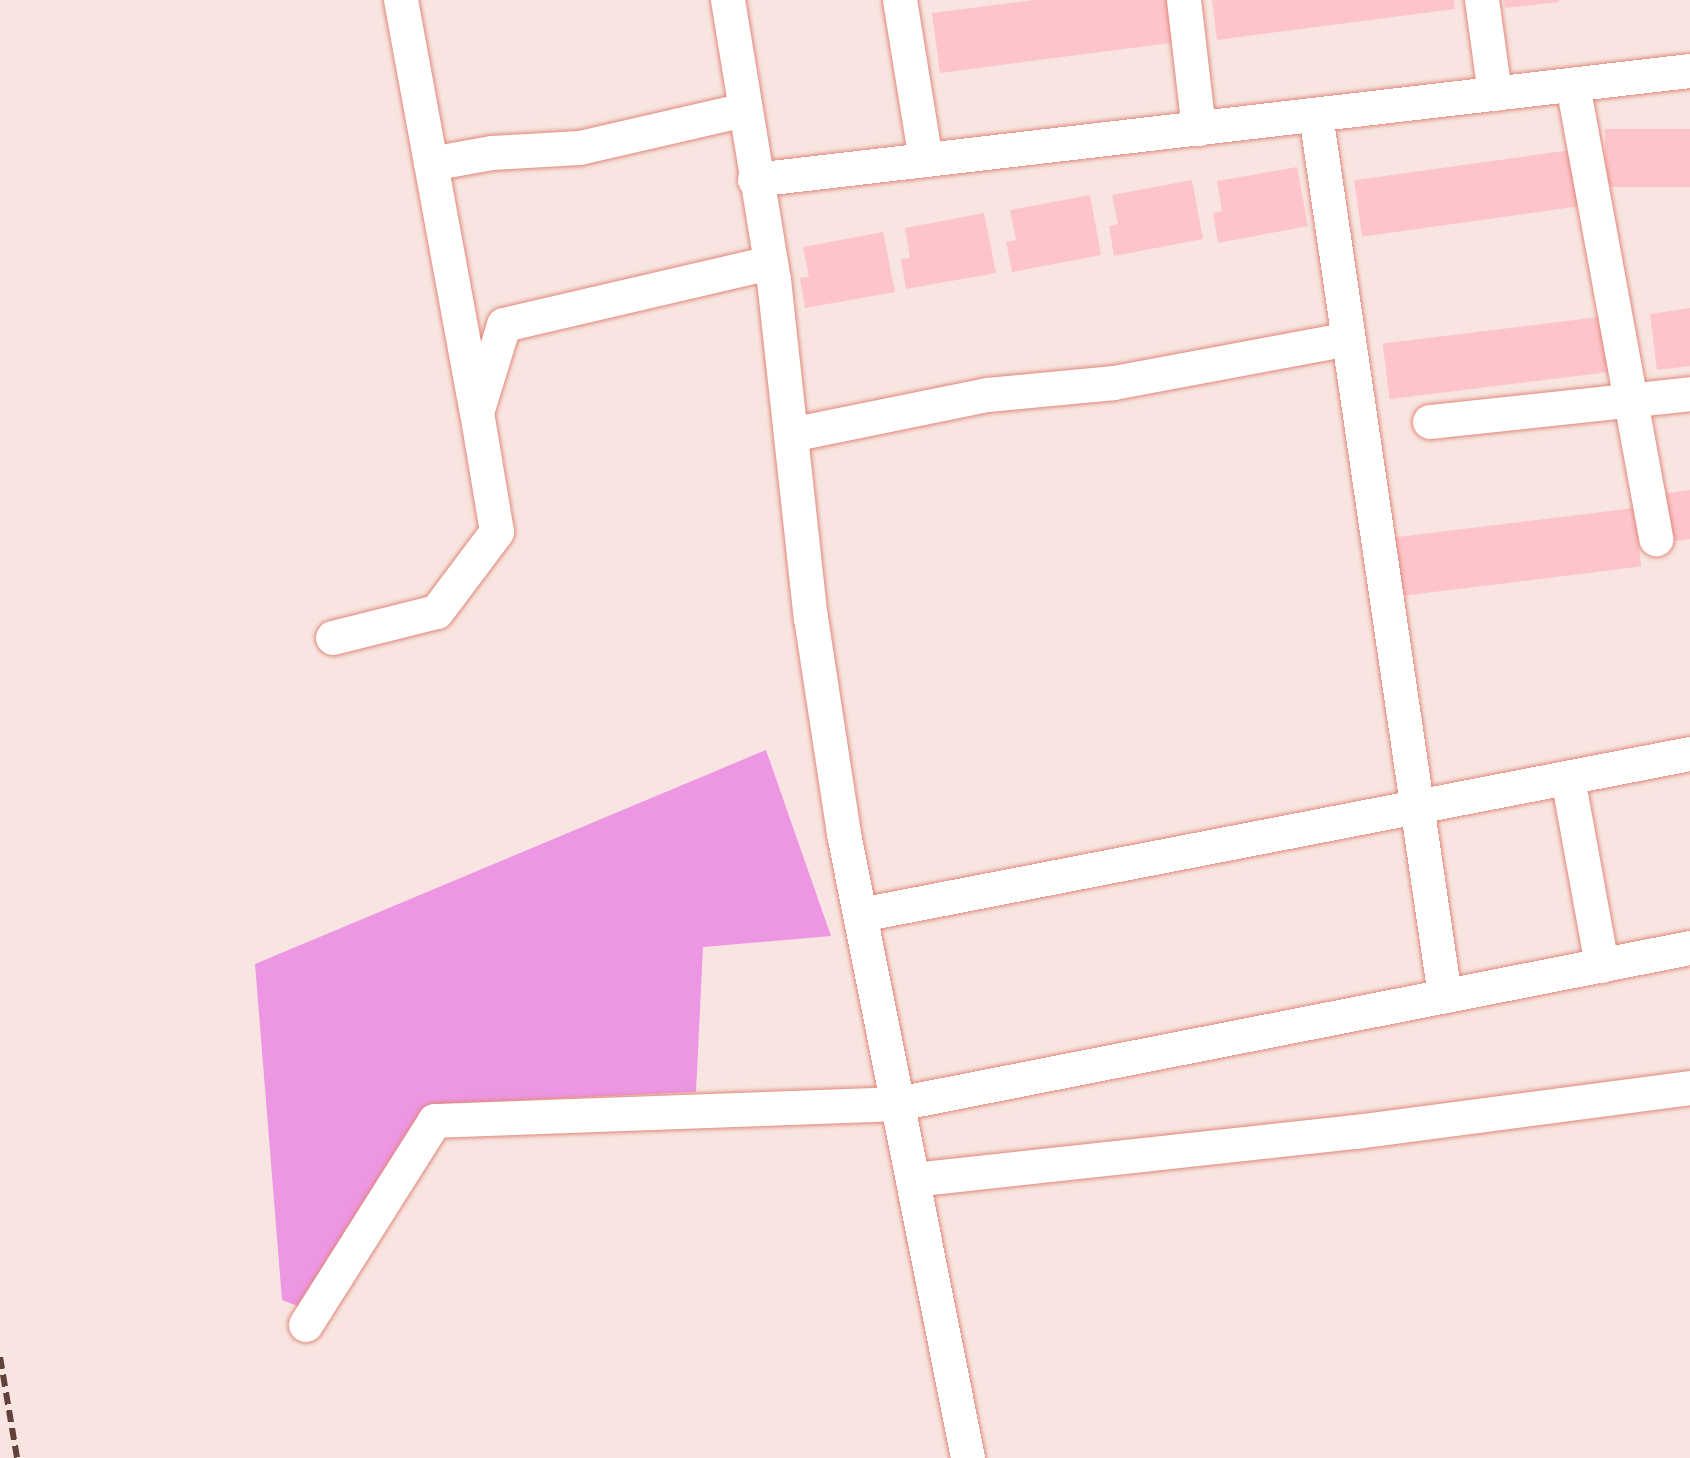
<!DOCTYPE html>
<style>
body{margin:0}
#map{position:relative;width:1690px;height:1458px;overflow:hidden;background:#f8e5e1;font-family:"Noto Sans",sans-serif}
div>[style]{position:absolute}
.green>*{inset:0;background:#ed96e3}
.building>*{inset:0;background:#fdc5cb;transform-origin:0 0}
.roads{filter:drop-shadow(0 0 2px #df8879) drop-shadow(0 0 2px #df8879)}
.minor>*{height:34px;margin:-17px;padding:0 17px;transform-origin:17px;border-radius:17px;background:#fff}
.rail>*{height:6px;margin-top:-3px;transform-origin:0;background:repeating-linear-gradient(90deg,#61413a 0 12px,transparent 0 18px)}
span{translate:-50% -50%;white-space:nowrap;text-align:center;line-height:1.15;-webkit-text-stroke:6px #f7f7f7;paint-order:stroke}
</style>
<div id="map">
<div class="green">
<i style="clip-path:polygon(766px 750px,831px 936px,703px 947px,696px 1092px,438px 1104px,305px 1309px,282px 1300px,255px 964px)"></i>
</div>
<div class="building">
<i style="clip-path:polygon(1034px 0,1173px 0,1178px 42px,940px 73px,932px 13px)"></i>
<i style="clip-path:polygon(1212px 0,1454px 0,1455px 9px,1217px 40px)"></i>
<i style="clip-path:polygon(1504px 0,1559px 0,1559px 2px,1505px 8px)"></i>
<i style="left:1690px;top:129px;width:58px;height:85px;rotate:90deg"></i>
<i style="left:1577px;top:149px;width:57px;height:225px;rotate:82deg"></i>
<i style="clip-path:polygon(1297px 167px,1308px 226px,1218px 243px,1213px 213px,1222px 211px,1217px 181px)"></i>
<i style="clip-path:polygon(1192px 180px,1203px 239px,1114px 256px,1109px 226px,1118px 224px,1112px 195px)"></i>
<i style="clip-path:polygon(1090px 195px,1101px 255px,1012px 272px,1006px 242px,1016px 240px,1010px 210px)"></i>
<i style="clip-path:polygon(984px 213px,996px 273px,906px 289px,901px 259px,910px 258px,905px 228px)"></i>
<i style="clip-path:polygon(883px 232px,895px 292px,805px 308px,800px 278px,809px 277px,803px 247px)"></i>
<i style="clip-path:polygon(1690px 308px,1690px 366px,1657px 370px,1650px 314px)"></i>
<i style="left:1607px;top:316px;width:56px;height:226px;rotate:83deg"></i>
<i style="clip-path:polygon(1690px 490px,1690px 539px,1668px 542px,1661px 494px)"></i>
<i style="left:1634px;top:508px;width:59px;height:248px;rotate:83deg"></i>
</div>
<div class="roads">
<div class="minor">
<i style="left:401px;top:0;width:416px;rotate:79.6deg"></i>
<i style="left:728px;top:0;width:284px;rotate:80.7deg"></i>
<i style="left:774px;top:280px;width:340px;rotate:83.8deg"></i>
<i style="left:811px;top:618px;width:219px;rotate:81.3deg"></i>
<i style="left:844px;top:834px;width:636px;rotate:78.76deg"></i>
<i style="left:900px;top:0;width:162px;rotate:80.8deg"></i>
<i style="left:1184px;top:0;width:130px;rotate:83.4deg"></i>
<i style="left:1482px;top:0;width:95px;rotate:82.1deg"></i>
<i style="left:1573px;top:85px;width:462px;rotate:79.6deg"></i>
<i style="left:1316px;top:115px;width:890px;rotate:81.67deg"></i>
<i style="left:431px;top:164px;width:62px;rotate:-10.2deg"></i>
<i style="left:492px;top:153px;width:88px;rotate:-3.3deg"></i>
<i style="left:580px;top:148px;width:168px;rotate:-13deg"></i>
<i style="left:755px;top:180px;width:941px;rotate:-6.65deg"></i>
<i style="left:1430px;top:422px;width:262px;rotate:-6.1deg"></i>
<i style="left:791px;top:435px;width:201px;rotate:-11.5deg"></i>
<i style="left:988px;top:395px;width:127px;rotate:-5.4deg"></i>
<i style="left:1114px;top:383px;width:238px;rotate:-10.6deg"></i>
<i style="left:333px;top:638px;width:107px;rotate:-14deg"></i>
<i style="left:437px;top:612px;width:100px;rotate:-53.1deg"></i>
<i style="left:497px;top:532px;width:121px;rotate:-99.5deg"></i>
<i style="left:477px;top:413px;width:92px;rotate:-72.9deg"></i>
<i style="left:504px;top:325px;width:274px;rotate:-13.1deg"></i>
<i style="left:1568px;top:778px;width:191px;rotate:79.7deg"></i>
<i style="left:861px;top:915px;width:844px;rotate:-10.99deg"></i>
<i style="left:913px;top:1180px;width:447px;rotate:-6.2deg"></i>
<i style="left:1357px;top:1132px;width:336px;rotate:-7.5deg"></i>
<i style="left:306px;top:1325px;width:241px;rotate:-57.7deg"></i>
<i style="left:435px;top:1121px;width:463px;rotate:-2.1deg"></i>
<i style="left:898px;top:1104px;width:807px;rotate:-11.14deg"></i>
</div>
</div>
<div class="rail">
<i style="left:0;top:1357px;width:102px;rotate:80.4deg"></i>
</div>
</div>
